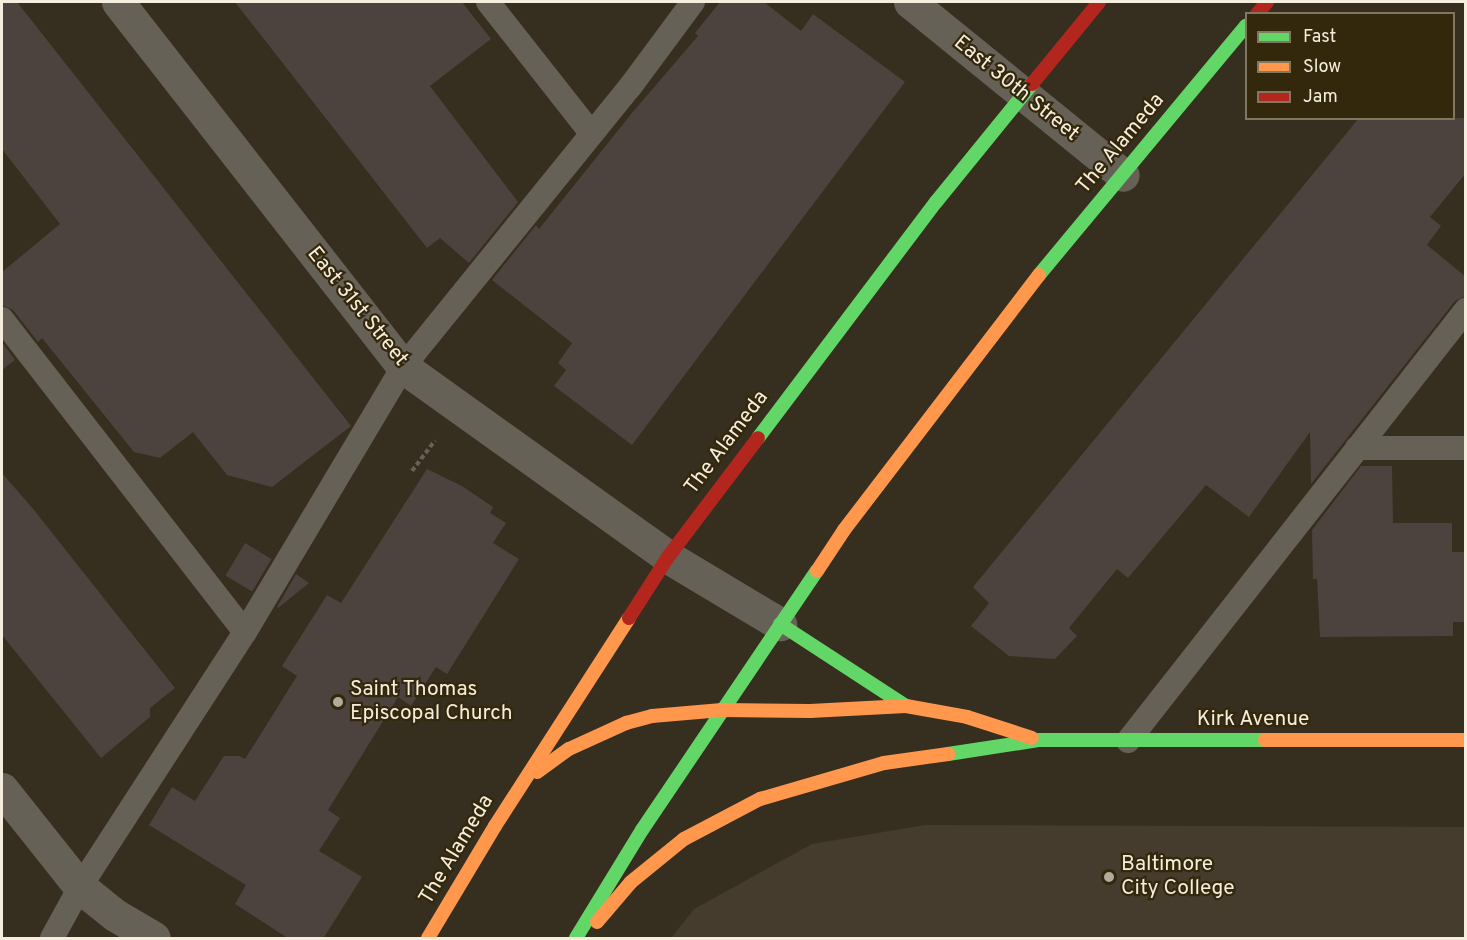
<!DOCTYPE html>
<style>
body{margin:0}
#map{position:relative;width:1467px;height:940px;overflow:hidden;background:#362e1f;font-family:Overpass,sans-serif}
div>[style]{position:absolute}
.education>*{inset:0;background:#463c2d}
.building>*{inset:0;background:#4c433f;transform-origin:0 0}
.path>*{height:4px;margin-top:-2px;transform-origin:0;background:repeating-linear-gradient(90deg,#676258 0 4.5px,transparent 0 7.5px)}
.lane>*{height:24px;margin:-12px;padding:0 12px;transform-origin:12px;border-radius:12px;background:#666156}
.street>*{height:33px;margin:-16.5px;padding:0 16.5px;transform-origin:16.5px;border-radius:16.5px;background:#666156}
.fast>*{height:14px;margin:-7px;padding:0 7px;transform-origin:7px;border-radius:7px;background:#63d668}
.slow>*{height:14px;margin:-7px;padding:0 7px;transform-origin:7px;border-radius:7px;background:#ff974d}
.jam>*{height:14px;margin:-7px;padding:0 7px;transform-origin:7px;border-radius:7px;background:#b3261e}
.dots>*{width:16px;height:16px;translate:-50% -50%;box-sizing:border-box;border:3px solid #34280c;border-radius:50%}
span{translate:-50% -50%;white-space:nowrap;text-align:center;line-height:1.15;-webkit-text-stroke:4.5px #34280c;paint-order:stroke}
.street-label{font-size:21px;color:#f5eddd}
.poi-label{font-size:21px;color:#f5eddd}
.left{translate:0 -50%;text-align:left}
.frame{position:absolute;inset:0;border:3px solid #f5eddd;pointer-events:none}
.legend{position:absolute;left:1245px;top:12px;width:210px;height:108px;box-sizing:border-box;background:#34280c;border:2px solid #817760;margin:0;padding:8px 10px;list-style:none;font-size:18px;color:#f5eddd}
.legend li{display:flex;align-items:center;gap:12px;height:30px}
.legend b{width:30px;border:2px solid #817760}
</style>
<div id="map">
<div class="education">
<i style="clip-path:polygon(925px 825px,1465px 827px,1465px 938px,671px 938px,694px 909px,812px 844px)"></i>
</div>
<div class="building">
<i style="clip-path:polygon(2px 2px,17px 2px,351px 426px,272px 487px,227px 475px,193px 432px,160px 458px,134px 452px,42px 338px,38px 342px,13px 310px,2px 305px,2px 272px,60px 224px,2px 149px)"></i>
<i style="clip-path:polygon(235px 2px,462px 2px,491px 39px,430px 86px,518px 202px,469px 263px,440px 238px,427px 248px)"></i>
<i style="clip-path:polygon(720px 2px,764px 2px,801px 31px,813px 14px,905px 82px,632px 445px,554px 386px,566px 370px,558px 363px,572px 343px,492px 280px,536px 225px,539px 229px,632px 113px,698px 36px,695px 33px)"></i>
<i style="clip-path:polygon(1359px 118px,1466px 118px,1466px 173px,1430px 217px,1441px 226px,1427px 245px,1466px 277px,1466px 296px,1455px 301px,1311px 484px,1310px 432px,1249px 517px,1206px 485px,1128px 578px,1117px 569px,1069px 628px,1077px 636px,1055px 659px,1009px 656px,971px 626px,989px 603px,973px 587px)"></i>
<i style="clip-path:polygon(2px 342px,15px 360px,2px 370px)"></i>
<i style="clip-path:polygon(1361px 466px,1392px 466px,1393px 523px,1452px 523px,1452px 552px,1466px 552px,1466px 622px,1453px 622px,1453px 636px,1320px 637px,1317px 579px,1313px 579px,1312px 530px)"></i>
<i style="clip-path:polygon(427px 469px,462px 486px,493px 507px,490px 513px,506px 523px,493px 543px,519px 559px,447px 674px,436px 667px,411px 706px,398px 697px,328px 810px,340px 818px,319px 851px,362px 877px,323px 939px,289px 939px,235px 904px,246px 885px,149px 825px,172px 787px,195px 801px,224px 756px,239px 756px,245px 759px,297px 676px,282px 666px,327px 595px,341px 603px)"></i>
<i style="clip-path:polygon(2px 473px,34px 510px,175px 688px,150px 708px,150px 717px,101px 758px,2px 635px)"></i>
<i style="left:245px;top:543px;width:31px;height:38px;rotate:31deg"></i>
<i style="clip-path:polygon(296px 574px,309px 583px,278px 608px,277px 607px)"></i>
</div>
<div class="path">
<i style="left:412px;top:471px;width:38px;rotate:-53deg"></i>
</div>
<div class="lane">
<i style="left:488px;top:2px;width:167px;rotate:51.8deg"></i>
<i style="left:2px;top:319px;width:396px;rotate:52.2deg"></i>
<i style="left:1357px;top:448px;width:109px"></i>
<i style="left:1128px;top:741px;width:548px;rotate:-51.9deg"></i>
<i style="left:52px;top:938px;width:58px;rotate:-61.2deg"></i>
<i style="left:80px;top:887px;width:304px;rotate:-57.1deg"></i>
<i style="left:245px;top:632px;width:309px;rotate:-59.2deg"></i>
<i style="left:403px;top:367px;width:360px;rotate:-51deg"></i>
<i style="left:630px;top:87px;width:106px;rotate:-53.5deg"></i>
</div>
<div class="street">
<i style="left:118px;top:2px;width:463px;rotate:52deg"></i>
<i style="left:403px;top:367px;width:326px;rotate:35.6deg"></i>
<i style="left:668px;top:557px;width:131px;rotate:30.9deg"></i>
<i style="left:910px;top:2px;width:274px;rotate:39.1deg"></i>
<i style="left:2px;top:789px;width:125px;rotate:51.5deg"></i>
<i style="left:80px;top:887px;width:45px;rotate:38.7deg"></i>
<i style="left:115px;top:915px;width:45px;rotate:30.5deg"></i>
</div>
<div class="fast">
<i style="left:1039px;top:275px;width:324px;rotate:-50.3deg"></i>
<i style="left:758px;top:438px;width:296px;rotate:-53deg"></i>
<i style="left:936px;top:202px;width:152px;rotate:-50.9deg"></i>
<i style="left:780px;top:624px;width:150px;rotate:33.1deg"></i>
<i style="left:948px;top:754px;width:93px;rotate:-8.7deg"></i>
<i style="left:1040px;top:740px;width:225px"></i>
<i style="left:576px;top:938px;width:127px;rotate:-58.6deg"></i>
<i style="left:642px;top:830px;width:313px;rotate:-56deg"></i>
</div>
<div class="slow">
<i style="left:817px;top:571px;width:49px;rotate:-56.6deg"></i>
<i style="left:844px;top:530px;width:321px;rotate:-52.6deg"></i>
<i style="left:722px;top:710px;width:88px;rotate:0.7deg"></i>
<i style="left:810px;top:711px;width:96px;rotate:-3deg"></i>
<i style="left:906px;top:706px;width:62px;rotate:10.2deg"></i>
<i style="left:967px;top:717px;width:68px;rotate:17.9deg"></i>
<i style="left:1265px;top:740px;width:201px"></i>
<i style="left:537px;top:772px;width:39px;rotate:-36deg"></i>
<i style="left:569px;top:749px;width:63px;rotate:-24.5deg"></i>
<i style="left:626px;top:723px;width:27px;rotate:-15deg"></i>
<i style="left:652px;top:716px;width:70px;rotate:-4.9deg"></i>
<i style="left:597px;top:922px;width:52px;rotate:-49.6deg"></i>
<i style="left:631px;top:882px;width:68px;rotate:-39.1deg"></i>
<i style="left:684px;top:839px;width:86px;rotate:-27.8deg"></i>
<i style="left:760px;top:799px;width:129px;rotate:-16.2deg"></i>
<i style="left:884px;top:763px;width:65px;rotate:-8deg"></i>
<i style="left:428px;top:938px;width:131px;rotate:-59.1deg"></i>
<i style="left:495px;top:826px;width:247px;rotate:-57.2deg"></i>
</div>
<div class="jam">
<i style="left:1257px;top:14px;width:16px;rotate:-50deg"></i>
<i style="left:1032px;top:84px;width:106px;rotate:-50.7deg"></i>
<i style="left:629px;top:618px;width:72px;rotate:-57.4deg"></i>
<i style="left:668px;top:557px;width:149px;rotate:-52.9deg"></i>
</div>
<div class="dots">
<i style="left:338px;top:702px;background:#b2aa9a"></i>
<i style="left:1109px;top:877px;background:#b2aa9a"></i>
</div>
<div class="street-label">
<span style="left:1016px;top:89px;rotate:39deg">East 30th Street</span>
<span style="left:1121px;top:144px;rotate:-50deg">The Alameda</span>
<span style="left:357px;top:307px;rotate:51deg">East 31st Street</span>
<span style="left:727px;top:443px;rotate:-53deg">The Alameda</span>
<span style="left:1253px;top:720px">Kirk Avenue</span>
<span style="left:457px;top:850px;rotate:-59deg">The Alameda</span>
</div>
<div class="poi-label">
<span class="left" style="left:350px;top:702px">Saint Thomas<br>Episcopal Church</span>
<span class="left" style="left:1121px;top:877px">Baltimore<br>City College</span>
</div>
<div class="frame"></div>
<ul class="legend">
<li><b style="height:8px;background:#63d668"></b>Fast</li>
<li><b style="height:8px;background:#ff974d"></b>Slow</li>
<li><b style="height:8px;background:#b3261e"></b>Jam</li>
</ul>
</div>
